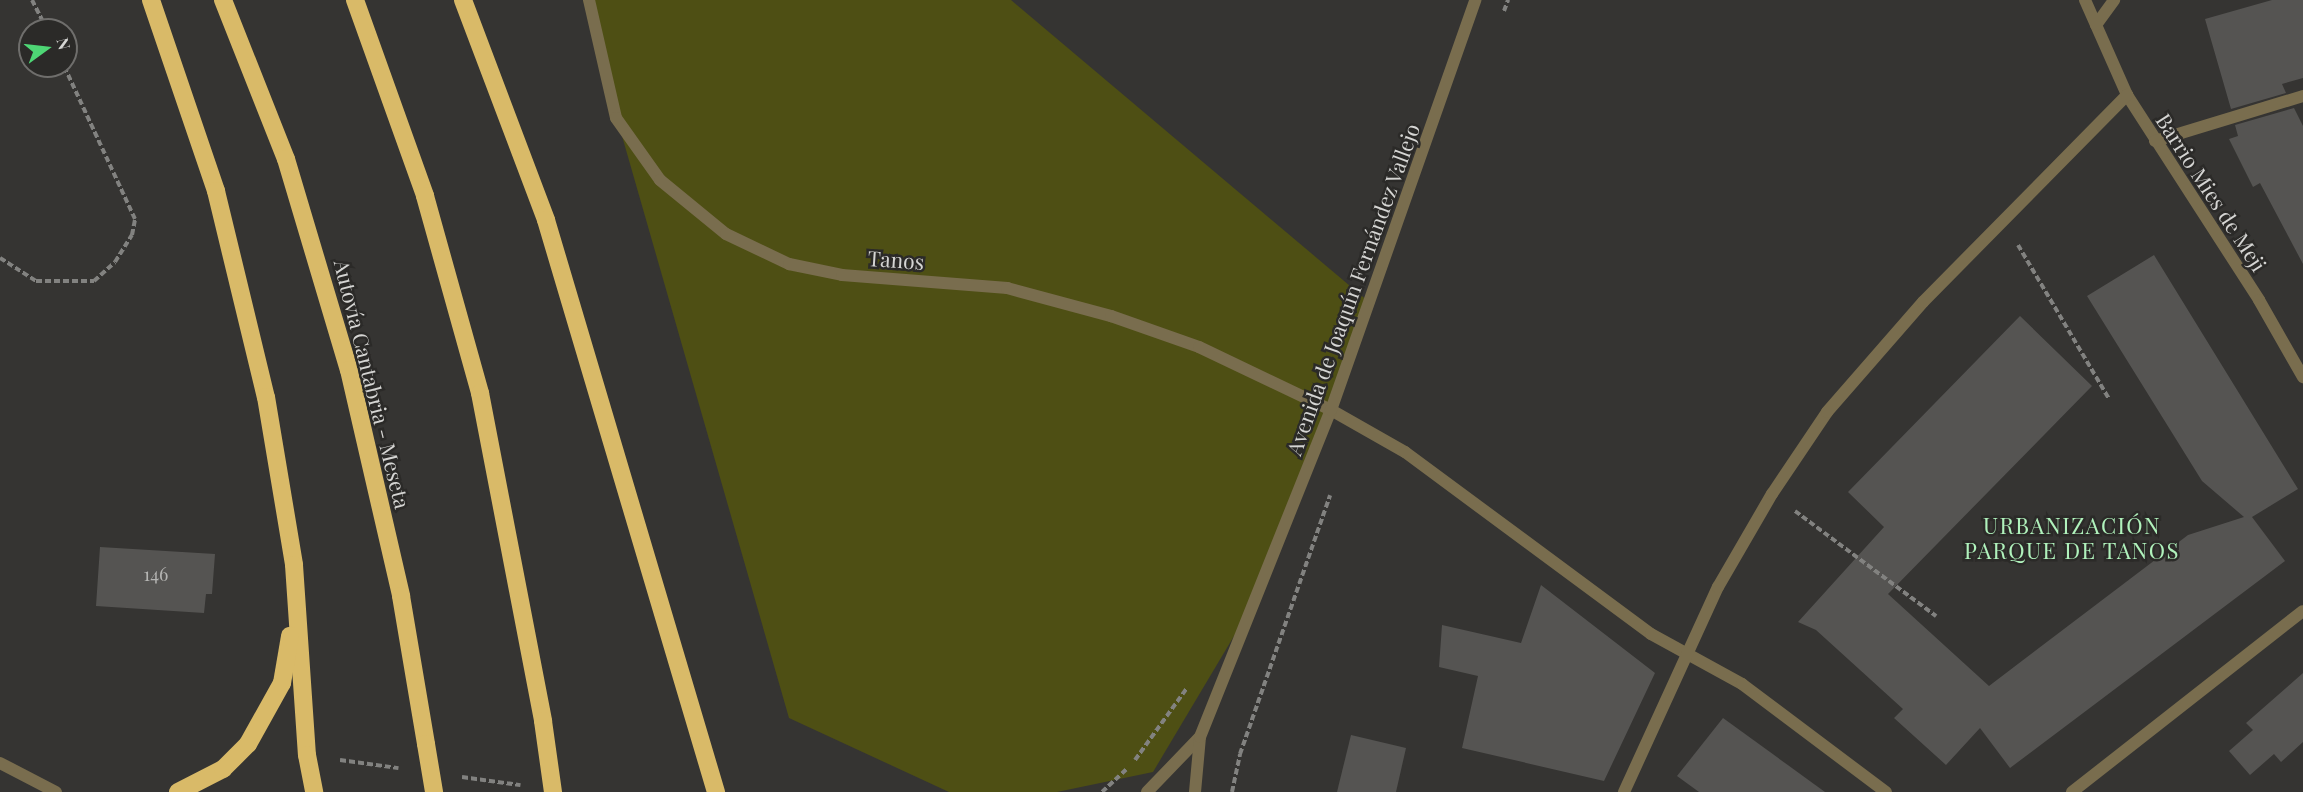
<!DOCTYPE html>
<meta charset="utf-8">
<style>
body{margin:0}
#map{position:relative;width:2303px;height:792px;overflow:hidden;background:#353432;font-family:"Playfair Display",serif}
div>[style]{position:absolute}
.green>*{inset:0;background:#4e4f14}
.building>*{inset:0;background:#555452}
.path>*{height:4px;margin-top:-2px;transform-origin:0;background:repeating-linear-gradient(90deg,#828280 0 6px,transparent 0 9px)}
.minor>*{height:12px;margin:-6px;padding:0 6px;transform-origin:6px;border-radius:6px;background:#796d4e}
.tertiary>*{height:12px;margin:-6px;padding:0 6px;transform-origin:6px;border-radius:6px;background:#796d4e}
.motorway>*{height:18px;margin:-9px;padding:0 9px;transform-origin:9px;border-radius:9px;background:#d9ba68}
.motorway-bridge>*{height:18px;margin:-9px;padding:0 9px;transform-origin:9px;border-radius:9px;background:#d9ba68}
span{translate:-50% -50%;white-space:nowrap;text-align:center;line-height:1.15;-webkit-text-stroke:5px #2b2a28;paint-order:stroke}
.number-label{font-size:18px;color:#b5b5b3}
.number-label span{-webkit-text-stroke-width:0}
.street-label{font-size:21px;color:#d5d5d3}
.neighbourhood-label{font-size:22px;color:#b0f2bc;letter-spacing:1.5px}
.north{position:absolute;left:18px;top:18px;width:60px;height:60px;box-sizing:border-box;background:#2b2a28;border:2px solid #6f6e6c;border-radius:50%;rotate:75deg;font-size:16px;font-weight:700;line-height:24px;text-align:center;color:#d5d5d3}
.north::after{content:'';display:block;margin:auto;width:21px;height:27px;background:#4ed675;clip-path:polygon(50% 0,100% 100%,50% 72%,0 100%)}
</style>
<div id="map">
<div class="green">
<i style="clip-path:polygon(583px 0,1011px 0,1369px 302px,1262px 589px,1153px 772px,1057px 792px,949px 792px,789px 718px)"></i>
</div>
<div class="building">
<i style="clip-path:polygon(2272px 0,2303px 0,2303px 78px,2282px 84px,2286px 93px,2231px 109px,2205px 19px)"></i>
<i style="clip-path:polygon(2294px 108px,2303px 126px,2303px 264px,2260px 183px,2253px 187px,2229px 139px,2238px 136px,2235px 125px)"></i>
<i style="clip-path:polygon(2154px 255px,2298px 489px,2252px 517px,2285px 561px,2010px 768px,1980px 728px,1946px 765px,1894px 718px,1903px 709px,1816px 630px,1798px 622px,1884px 527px,1848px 492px,2020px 316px,2092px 386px,1888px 594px,1989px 686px,2188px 535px,2244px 517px,2202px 481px,2087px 296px)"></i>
<i style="clip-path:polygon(100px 547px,215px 554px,212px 594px,206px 594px,204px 613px,96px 606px)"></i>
<i style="clip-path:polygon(1541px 585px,1655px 673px,1604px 781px,1462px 748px,1478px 676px,1439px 667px,1442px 625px,1521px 643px)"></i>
<i style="clip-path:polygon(2303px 673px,2303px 742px,2281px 762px,2274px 754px,2250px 775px,2229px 751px,2253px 730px,2246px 723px)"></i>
<i style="clip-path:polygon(1723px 718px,1825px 792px,1699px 792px,1677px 776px)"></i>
<i style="clip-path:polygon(1351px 735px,1406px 748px,1396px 792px,1337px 792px)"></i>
</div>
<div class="path">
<i style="left:32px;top:0;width:34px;rotate:63deg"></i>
<i style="left:1504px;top:11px;width:12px;rotate:-70deg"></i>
<i style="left:2018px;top:245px;width:179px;rotate:59.4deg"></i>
<i style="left:0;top:258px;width:43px;rotate:32.6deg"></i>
<i style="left:36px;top:281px;width:58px"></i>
<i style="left:94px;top:281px;width:28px;rotate:-42deg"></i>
<i style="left:115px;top:262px;width:32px;rotate:-58deg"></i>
<i style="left:132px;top:235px;width:16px;rotate:-79deg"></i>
<i style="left:135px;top:219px;width:169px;rotate:-114.9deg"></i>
<i style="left:1795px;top:511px;width:176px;rotate:36.7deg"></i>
<i style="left:340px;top:760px;width:59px;rotate:7.9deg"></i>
<i style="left:1135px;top:760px;width:89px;rotate:-54.2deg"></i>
<i style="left:462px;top:777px;width:59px;rotate:7.9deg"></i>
<i style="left:1102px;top:792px;width:33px;rotate:-43deg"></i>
<i style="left:1232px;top:792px;width:39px;rotate:-78deg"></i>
<i style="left:1240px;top:754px;width:274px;rotate:-70.8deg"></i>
</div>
<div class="minor">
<i style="left:589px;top:0;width:121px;rotate:77.1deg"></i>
<i style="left:616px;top:118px;width:76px;rotate:54.6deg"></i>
<i style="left:660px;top:180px;width:85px;rotate:39.3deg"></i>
<i style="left:726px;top:234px;width:70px;rotate:25.5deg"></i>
<i style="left:789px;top:264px;width:54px;rotate:11.7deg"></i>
<i style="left:842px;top:275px;width:166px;rotate:4.5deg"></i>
<i style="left:1007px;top:288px;width:108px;rotate:15.1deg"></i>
<i style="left:1111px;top:316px;width:93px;rotate:19.4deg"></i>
<i style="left:1199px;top:347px;width:146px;rotate:25.5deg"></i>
<i style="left:1331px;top:410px;width:85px;rotate:29.6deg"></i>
<i style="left:1405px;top:452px;width:306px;rotate:36.5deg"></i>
<i style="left:1651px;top:634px;width:104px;rotate:28.8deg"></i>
<i style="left:1742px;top:684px;width:180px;rotate:36.9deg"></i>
<i style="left:2085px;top:0;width:104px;rotate:66.1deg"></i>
<i style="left:2127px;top:95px;width:244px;rotate:57.2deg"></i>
<i style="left:2259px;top:300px;width:89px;rotate:60.3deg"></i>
<i style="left:2096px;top:25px;width:31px;rotate:-54deg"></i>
<i style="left:2155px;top:141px;width:155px;rotate:-16.9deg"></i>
<i style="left:0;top:763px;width:63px;rotate:27.4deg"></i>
<i style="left:1624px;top:792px;width:226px;rotate:-65.4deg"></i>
<i style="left:1718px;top:587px;width:108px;rotate:-59.9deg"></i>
<i style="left:1772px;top:494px;width:99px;rotate:-56.1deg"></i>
<i style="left:1827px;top:412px;width:146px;rotate:-48.9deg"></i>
<i style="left:1923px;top:302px;width:291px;rotate:-45.4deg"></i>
<i style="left:2072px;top:792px;width:293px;rotate:-38.1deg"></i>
</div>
<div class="tertiary">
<i style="left:1147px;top:792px;width:76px;rotate:-46.1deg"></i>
<i style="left:1195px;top:792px;width:55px;rotate:-84.8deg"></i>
<i style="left:1200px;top:737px;width:352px;rotate:-68.2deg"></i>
<i style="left:1331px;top:410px;width:435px;rotate:-70.6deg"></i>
</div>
<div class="motorway">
<i style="left:151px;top:0;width:202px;rotate:71.2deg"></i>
<i style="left:216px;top:191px;width:212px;rotate:76.4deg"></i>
<i style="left:266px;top:397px;width:170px;rotate:80.5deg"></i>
<i style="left:294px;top:565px;width:190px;rotate:86.1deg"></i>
<i style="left:307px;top:755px;width:38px;rotate:79deg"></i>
<i style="left:223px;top:0;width:171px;rotate:68.4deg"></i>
<i style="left:286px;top:159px;width:220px;rotate:73.4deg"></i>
<i style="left:349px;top:370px;width:232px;rotate:77deg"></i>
<i style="left:401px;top:596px;width:150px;rotate:80.4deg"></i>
<i style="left:355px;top:0;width:208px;rotate:70.3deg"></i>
<i style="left:425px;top:196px;width:205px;rotate:74.4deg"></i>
<i style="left:480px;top:393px;width:334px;rotate:79.1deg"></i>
<i style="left:463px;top:0;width:235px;rotate:69.3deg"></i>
<i style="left:546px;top:220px;width:597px;rotate:73.45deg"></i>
<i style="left:178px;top:792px;width:51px;rotate:-27.1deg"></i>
<i style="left:223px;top:769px;width:35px;rotate:-45deg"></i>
<i style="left:248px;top:744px;width:70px;rotate:-60.9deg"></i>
<i style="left:282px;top:683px;width:48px;rotate:-80.3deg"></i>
</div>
<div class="motorway-bridge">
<i style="left:543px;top:721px;width:72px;rotate:82deg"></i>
<i style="left:426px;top:744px;width:49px;rotate:80.5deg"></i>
</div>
<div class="number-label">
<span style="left:156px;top:574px">146</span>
</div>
<div class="street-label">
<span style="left:2212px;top:192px;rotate:57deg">Barrio Mies de Meji</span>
<span style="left:896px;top:259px;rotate:4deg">Tanos</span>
<span style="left:1352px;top:289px;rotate:-70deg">Avenida de Joaquín Fernández Vallejo</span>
<span style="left:373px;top:384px;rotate:76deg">Autovía Cantabria - Meseta</span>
</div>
<div class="neighbourhood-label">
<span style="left:2072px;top:538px">URBANIZACIÓN<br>PARQUE DE TANOS</span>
</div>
<div class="north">N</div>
</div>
